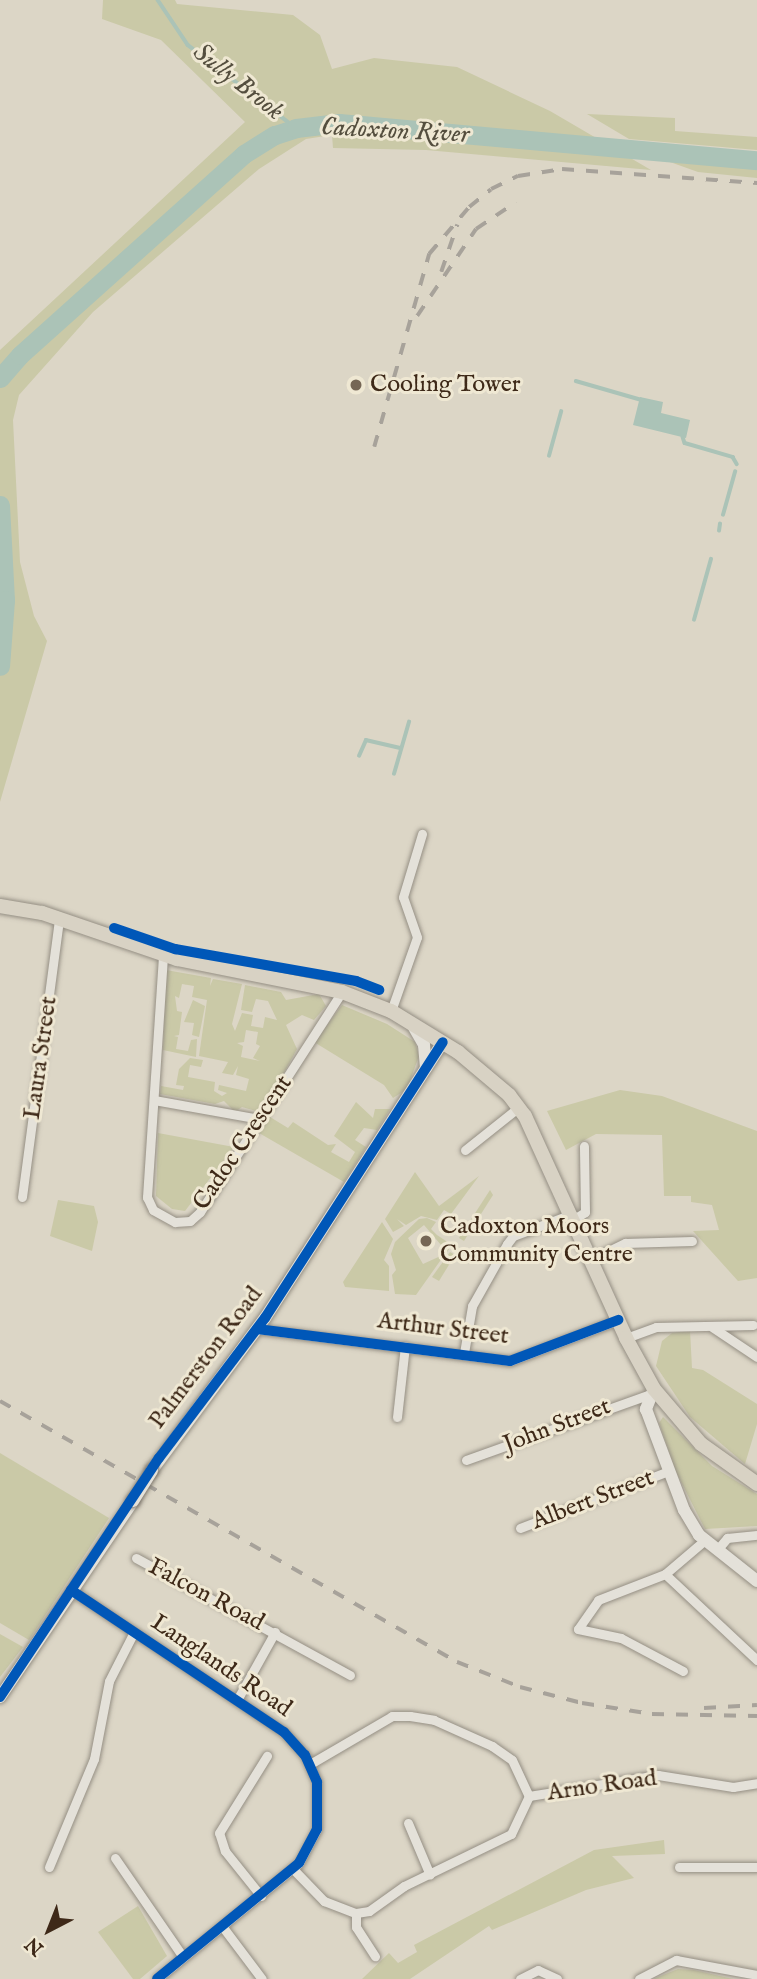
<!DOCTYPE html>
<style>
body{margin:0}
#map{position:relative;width:757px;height:1979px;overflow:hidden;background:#dcd6c6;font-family:"IM FELL English",serif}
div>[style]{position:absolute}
.green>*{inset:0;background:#cac9a7}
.water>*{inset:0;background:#abc3b7}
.stream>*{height:3.5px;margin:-1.75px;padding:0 1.75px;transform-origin:1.75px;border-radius:1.75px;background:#abc3b7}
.river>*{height:19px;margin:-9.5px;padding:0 9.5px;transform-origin:9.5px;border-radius:9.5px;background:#abc3b7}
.roads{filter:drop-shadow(0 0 2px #958f84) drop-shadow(0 0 2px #958f84)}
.street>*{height:9px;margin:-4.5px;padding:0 4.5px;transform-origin:4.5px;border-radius:4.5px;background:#e4e1d9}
.secondary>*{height:12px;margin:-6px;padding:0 6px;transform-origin:6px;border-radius:6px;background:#e4e1d9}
.primary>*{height:14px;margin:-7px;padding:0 7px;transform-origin:7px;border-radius:7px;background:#d8d2c4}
.rail>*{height:3.5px;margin-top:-1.75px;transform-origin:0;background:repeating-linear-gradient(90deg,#a7a29a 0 12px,transparent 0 24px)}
.bridges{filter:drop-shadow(0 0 2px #7e776d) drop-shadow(0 0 2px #7e776d)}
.secondary-bridge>*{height:12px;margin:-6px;padding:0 6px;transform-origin:6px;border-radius:6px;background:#e4e1d9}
.cycleway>*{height:10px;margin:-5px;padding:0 5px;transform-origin:5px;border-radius:5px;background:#0057b8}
.dots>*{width:19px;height:19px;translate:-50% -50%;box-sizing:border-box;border:4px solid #efe8d3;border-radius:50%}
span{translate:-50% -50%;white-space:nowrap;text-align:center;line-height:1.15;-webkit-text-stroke:6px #efe8d3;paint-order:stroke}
.poi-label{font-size:24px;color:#3e2918}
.left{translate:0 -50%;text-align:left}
.street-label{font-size:24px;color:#3e2918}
.water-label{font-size:26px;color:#544e3e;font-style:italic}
.north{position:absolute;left:14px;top:1895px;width:70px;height:70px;-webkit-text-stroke:5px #efe8d3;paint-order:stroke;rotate:222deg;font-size:19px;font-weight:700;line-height:28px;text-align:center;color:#3e2918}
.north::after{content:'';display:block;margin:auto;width:24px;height:32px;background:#3e2918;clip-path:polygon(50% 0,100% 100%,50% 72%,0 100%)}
</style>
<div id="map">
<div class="green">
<i style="clip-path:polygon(103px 0,175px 0,177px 4px,293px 15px,320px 35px,332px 69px,374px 58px,457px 67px,550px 111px,651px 170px,426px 150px,333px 148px,332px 135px,306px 139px,259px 169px,93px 312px,19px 395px,13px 420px,20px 562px,34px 616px,47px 641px,0 802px,0 350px,245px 122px,161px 40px,102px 19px)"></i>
<i style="clip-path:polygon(587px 114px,675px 118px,675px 131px,757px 137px,757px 150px,629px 139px)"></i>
<i style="clip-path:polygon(670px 162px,757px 169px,757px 178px,698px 172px)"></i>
<i style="clip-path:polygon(evenodd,166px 970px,211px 978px,210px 986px,213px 979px,242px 984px,232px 1024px,235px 1031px,242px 1013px,253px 1015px,251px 1026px,263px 1028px,265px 1017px,277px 1020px,268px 1001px,256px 999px,252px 1012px,241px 1010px,245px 985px,281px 992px,286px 1000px,319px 994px,326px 1006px,314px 1020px,302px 1015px,286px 1025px,297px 1049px,268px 1102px,256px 1111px,242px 1107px,235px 1112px,224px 1101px,215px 1104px,160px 1094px,161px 1086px,183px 1090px,184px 1086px,176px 1085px,179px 1069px,190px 1058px,203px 1060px,201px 1067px,190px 1065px,188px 1077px,215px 1082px,214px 1091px,222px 1096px,227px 1093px,218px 1090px,219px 1085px,246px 1091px,249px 1079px,236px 1075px,238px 1066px,233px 1075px,222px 1073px,228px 1062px,199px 1056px,207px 1000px,192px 997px,194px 986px,182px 984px,179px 998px,175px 996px,177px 1011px,182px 1012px,179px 1035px,174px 1036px,178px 1037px,176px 1049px,188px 1051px,191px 1040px,197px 1039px,196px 1057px,163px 1050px,166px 970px,246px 1030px,258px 1032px,256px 1044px,260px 1046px,253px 1058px,260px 1061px,241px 1057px,243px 1046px,237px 1043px,244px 1042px,246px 1030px)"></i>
<i style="clip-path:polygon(193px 1000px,205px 1006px,199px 1037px,192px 1035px,194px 1023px,184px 1022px)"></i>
<i style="clip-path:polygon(342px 1005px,387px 1024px,415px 1042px,419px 1056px,407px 1089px,393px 1098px,384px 1085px,314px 1042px)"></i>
<i style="clip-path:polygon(620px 1090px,662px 1096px,757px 1131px,757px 1278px,738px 1281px,693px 1231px,719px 1230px,712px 1205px,691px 1202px,691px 1196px,664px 1196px,662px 1135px,596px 1134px,566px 1150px,547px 1111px)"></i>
<i style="clip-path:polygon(356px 1102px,373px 1118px,375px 1109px,390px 1109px,377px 1130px,364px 1128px,355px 1140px,366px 1147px,344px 1182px,259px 1133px,270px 1117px,288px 1128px,293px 1122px,328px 1145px,336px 1144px,331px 1152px,349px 1162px,355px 1152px,334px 1136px)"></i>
<i style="clip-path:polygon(158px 1133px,234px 1147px,185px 1211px,172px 1209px,156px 1196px)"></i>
<i style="clip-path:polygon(415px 1172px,439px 1206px,479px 1176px,451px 1214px,444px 1210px,437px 1220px,421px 1216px,406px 1225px,397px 1219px,404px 1226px,393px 1232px,385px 1219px)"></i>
<i style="clip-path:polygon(490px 1190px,493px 1195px,464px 1241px,459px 1238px)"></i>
<i style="clip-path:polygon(58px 1200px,94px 1206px,98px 1222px,92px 1251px,50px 1236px)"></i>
<i style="clip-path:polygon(427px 1218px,436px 1222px,431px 1229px,437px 1235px,452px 1245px,447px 1252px,424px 1225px,408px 1238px,423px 1264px,445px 1254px,416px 1295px,395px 1294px,392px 1275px,396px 1270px,391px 1254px,395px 1242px,419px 1219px)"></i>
<i style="clip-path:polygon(382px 1222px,393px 1239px,384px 1260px,389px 1266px,389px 1291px,345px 1287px,343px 1282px)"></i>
<i style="clip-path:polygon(450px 1252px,455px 1255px,439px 1281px,432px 1277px)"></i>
<i style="clip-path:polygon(690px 1330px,692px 1368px,703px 1370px,757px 1404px,757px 1424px,745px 1464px,690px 1417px,656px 1366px,662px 1341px,672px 1333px)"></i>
<i style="clip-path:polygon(663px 1417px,712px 1466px,757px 1494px,757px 1526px,705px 1529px,676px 1472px,659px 1423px)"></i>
<i style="clip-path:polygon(0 1453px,109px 1518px,29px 1640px,0 1623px)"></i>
<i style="clip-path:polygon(0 1634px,23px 1647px,0 1677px)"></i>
<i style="clip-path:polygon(664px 1840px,665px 1854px,612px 1856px,634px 1878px,586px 1890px,492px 1930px,489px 1926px,410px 1979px,362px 1979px,389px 1953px,398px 1963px,417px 1952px,414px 1945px,594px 1850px)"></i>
<i style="clip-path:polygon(138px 1906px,167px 1956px,140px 1979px,133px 1979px,98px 1932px)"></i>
<i style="clip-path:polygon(678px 1969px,694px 1970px,733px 1979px,653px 1979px)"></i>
</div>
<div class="water">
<i style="clip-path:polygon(640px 397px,663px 402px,661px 413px,690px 420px,686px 438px,633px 425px)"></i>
</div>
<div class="stream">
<i style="left:158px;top:0;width:54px;rotate:56.3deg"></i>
<i style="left:188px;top:45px;width:136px;rotate:37.5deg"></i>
<i style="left:576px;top:381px;width:69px;rotate:16.1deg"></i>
<i style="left:683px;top:437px;width:6px;rotate:72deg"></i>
<i style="left:685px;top:443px;width:50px;rotate:16.3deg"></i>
<i style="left:733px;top:457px;width:8px;rotate:60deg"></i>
<i style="left:549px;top:456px;width:46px;rotate:-74.7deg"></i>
<i style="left:723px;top:515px;width:45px;rotate:-74.4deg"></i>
<i style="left:719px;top:531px;width:7px;rotate:-82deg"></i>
<i style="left:694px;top:620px;width:63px;rotate:-74.4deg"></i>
<i style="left:359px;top:756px;width:17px;rotate:-66deg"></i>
<i style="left:366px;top:740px;width:36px;rotate:13deg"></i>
<i style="left:394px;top:774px;width:54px;rotate:-73.9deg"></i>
</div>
<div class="river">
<i style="left:0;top:378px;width:30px;rotate:-49deg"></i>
<i style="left:20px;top:355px;width:301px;rotate:-41.9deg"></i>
<i style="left:244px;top:154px;width:36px;rotate:-32deg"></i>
<i style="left:275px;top:135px;width:22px;rotate:-18deg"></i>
<i style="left:296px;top:128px;width:43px;rotate:-6.6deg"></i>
<i style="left:339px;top:123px;width:420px;rotate:5.1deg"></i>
<i style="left:0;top:505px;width:95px;rotate:87deg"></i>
<i style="left:5px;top:600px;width:66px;rotate:94.3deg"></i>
</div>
<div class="roads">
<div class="street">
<i style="left:163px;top:956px;width:242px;rotate:93.8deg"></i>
<i style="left:147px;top:1197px;width:14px;rotate:65deg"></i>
<i style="left:153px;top:1210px;width:25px;rotate:29deg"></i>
<i style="left:175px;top:1222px;width:15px;rotate:-4deg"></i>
<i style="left:190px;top:1221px;width:13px;rotate:-42deg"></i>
<i style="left:200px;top:1212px;width:262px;rotate:-57.2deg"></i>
<i style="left:391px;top:1011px;width:78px;rotate:-70.6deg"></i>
<i style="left:417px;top:937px;width:42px;rotate:-109.3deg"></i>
<i style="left:403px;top:897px;width:66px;rotate:-73.2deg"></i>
<i style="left:154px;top:1100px;width:108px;rotate:10.2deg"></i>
<i style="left:465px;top:1150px;width:69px;rotate:-38.5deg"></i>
<i style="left:22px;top:1197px;width:280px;rotate:-82.4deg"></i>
<i style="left:574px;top:1219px;width:13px;rotate:-32deg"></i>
<i style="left:585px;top:1212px;width:66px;rotate:-90.9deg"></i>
<i style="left:592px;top:1259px;width:37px;rotate:-26deg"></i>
<i style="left:625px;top:1243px;width:67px;rotate:-1.7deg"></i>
<i style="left:712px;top:1327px;width:54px;rotate:33.7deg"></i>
<i style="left:257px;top:1329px;width:255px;rotate:7.2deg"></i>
<i style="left:510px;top:1361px;width:116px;rotate:-20.8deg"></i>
<i style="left:626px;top:1338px;width:32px;rotate:-20deg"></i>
<i style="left:656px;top:1327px;width:97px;rotate:-1.2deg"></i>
<i style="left:464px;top:1353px;width:48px;rotate:-80.3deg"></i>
<i style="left:472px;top:1306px;width:71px;rotate:-60.6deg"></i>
<i style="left:507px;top:1244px;width:10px;rotate:-53deg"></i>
<i style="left:513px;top:1236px;width:63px;rotate:-20.4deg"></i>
<i style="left:397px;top:1417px;width:71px;rotate:-83.6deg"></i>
<i style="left:466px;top:1460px;width:193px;rotate:-19.7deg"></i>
<i style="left:520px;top:1528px;width:156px;rotate:-21deg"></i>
<i style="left:717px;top:1550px;width:16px;rotate:-50deg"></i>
<i style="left:727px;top:1538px;width:30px;rotate:-6deg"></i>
<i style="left:136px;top:1558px;width:244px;rotate:28.7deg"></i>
<i style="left:665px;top:1574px;width:126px;rotate:43.1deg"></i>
<i style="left:71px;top:1590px;width:256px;rotate:33.7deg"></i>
<i style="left:284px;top:1732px;width:31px;rotate:48deg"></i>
<i style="left:305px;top:1755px;width:30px;rotate:66deg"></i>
<i style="left:317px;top:1782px;width:47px;rotate:90deg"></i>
<i style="left:317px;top:1829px;width:38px;rotate:118deg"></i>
<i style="left:299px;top:1863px;width:183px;rotate:140.8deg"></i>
<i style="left:683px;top:1671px;width:70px;rotate:-152deg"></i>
<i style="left:621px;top:1638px;width:44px;rotate:-168.2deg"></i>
<i style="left:578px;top:1629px;width:35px;rotate:-55deg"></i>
<i style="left:598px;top:1600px;width:72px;rotate:-21.2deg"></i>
<i style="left:665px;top:1574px;width:52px;rotate:-40.4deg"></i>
<i style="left:237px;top:1700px;width:78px;rotate:-60.8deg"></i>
<i style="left:310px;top:1764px;width:95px;rotate:-30.3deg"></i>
<i style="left:392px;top:1716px;width:18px"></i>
<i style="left:410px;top:1716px;width:24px;rotate:9deg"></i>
<i style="left:434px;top:1720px;width:64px;rotate:24.1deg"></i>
<i style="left:492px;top:1746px;width:24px;rotate:35deg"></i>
<i style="left:512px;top:1760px;width:40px;rotate:65deg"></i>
<i style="left:529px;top:1796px;width:42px;rotate:115.3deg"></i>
<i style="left:511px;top:1834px;width:119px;rotate:154.1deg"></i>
<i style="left:404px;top:1886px;width:43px;rotate:144.5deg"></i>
<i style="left:369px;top:1911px;width:13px;rotate:171deg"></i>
<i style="left:529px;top:1796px;width:131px;rotate:-9.2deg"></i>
<i style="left:658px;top:1775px;width:76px;rotate:9.1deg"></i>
<i style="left:733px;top:1787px;width:24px;rotate:-9deg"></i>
<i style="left:408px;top:1823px;width:56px;rotate:67.1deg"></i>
<i style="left:115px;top:1858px;width:120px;rotate:55.5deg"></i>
<i style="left:49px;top:1867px;width:117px;rotate:-67.4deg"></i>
<i style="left:94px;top:1759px;width:79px;rotate:-79.1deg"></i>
<i style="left:109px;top:1681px;width:55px;rotate:-63deg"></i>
<i style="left:679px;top:1867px;width:78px"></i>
<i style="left:293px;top:1869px;width:45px;rotate:45.9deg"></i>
<i style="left:324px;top:1901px;width:34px;rotate:21deg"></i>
<i style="left:356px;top:1913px;width:14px;rotate:90deg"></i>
<i style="left:356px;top:1927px;width:35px;rotate:57deg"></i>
<i style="left:261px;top:1896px;width:58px;rotate:-128.7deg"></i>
<i style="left:225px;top:1851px;width:19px;rotate:-108deg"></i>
<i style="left:219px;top:1833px;width:91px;rotate:-58.1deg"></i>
<i style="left:222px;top:1926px;width:66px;rotate:53deg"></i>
<i style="left:520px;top:1979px;width:20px;rotate:-27deg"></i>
<i style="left:538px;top:1970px;width:21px;rotate:25deg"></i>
<i style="left:639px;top:1979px;width:42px;rotate:-27.2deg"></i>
<i style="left:676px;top:1960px;width:82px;rotate:10.5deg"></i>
</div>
<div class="secondary">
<i style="left:412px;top:1024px;width:24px;rotate:60deg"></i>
<i style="left:424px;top:1045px;width:23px;rotate:85deg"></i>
<i style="left:654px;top:1389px;width:22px;rotate:112deg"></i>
<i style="left:646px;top:1409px;width:108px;rotate:69.4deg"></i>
<i style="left:684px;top:1510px;width:29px;rotate:59deg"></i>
<i style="left:699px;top:1535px;width:74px;rotate:38.4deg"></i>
<i style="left:152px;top:1470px;width:189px;rotate:-53.4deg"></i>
<i style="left:265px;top:1318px;width:328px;rotate:-57.2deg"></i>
<i style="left:0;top:1697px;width:237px;rotate:-55.8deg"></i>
</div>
<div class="primary">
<i style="left:0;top:906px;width:43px;rotate:9.5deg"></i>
<i style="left:42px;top:913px;width:143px;rotate:18.8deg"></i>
<i style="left:177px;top:959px;width:168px;rotate:11.3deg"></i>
<i style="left:342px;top:992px;width:53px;rotate:21.2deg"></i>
<i style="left:391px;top:1011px;width:79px;rotate:31.5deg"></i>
<i style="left:458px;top:1052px;width:67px;rotate:40.1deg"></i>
<i style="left:509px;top:1095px;width:26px;rotate:53deg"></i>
<i style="left:525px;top:1116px;width:244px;rotate:65.5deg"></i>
<i style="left:626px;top:1338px;width:58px;rotate:61.2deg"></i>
<i style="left:654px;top:1389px;width:72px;rotate:49.5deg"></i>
<i style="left:701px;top:1444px;width:69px;rotate:35.5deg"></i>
</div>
</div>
<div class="rail">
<i style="left:441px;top:272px;width:50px;rotate:-71.2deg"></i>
<i style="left:417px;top:316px;width:105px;rotate:-55.9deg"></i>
<i style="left:476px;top:229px;width:48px;rotate:-34deg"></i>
<i style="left:374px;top:447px;width:201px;rotate:-74.1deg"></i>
<i style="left:429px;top:254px;width:62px;rotate:-49.6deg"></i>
<i style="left:469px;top:207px;width:28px;rotate:-39deg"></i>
<i style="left:491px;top:189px;width:30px;rotate:-26deg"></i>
<i style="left:518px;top:176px;width:45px;rotate:-9deg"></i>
<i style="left:562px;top:169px;width:196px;rotate:4.1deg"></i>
<i style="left:0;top:1401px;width:526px;rotate:29.73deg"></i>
<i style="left:457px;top:1662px;width:68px;rotate:21.6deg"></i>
<i style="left:520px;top:1687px;width:64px;rotate:14.5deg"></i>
<i style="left:582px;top:1703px;width:71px;rotate:8.9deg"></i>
<i style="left:652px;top:1714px;width:105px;rotate:1.1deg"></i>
<i style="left:704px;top:1708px;width:53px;rotate:-3.2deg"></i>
</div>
<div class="bridges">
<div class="secondary-bridge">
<i style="left:133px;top:1501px;width:36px;rotate:-58deg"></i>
</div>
</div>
<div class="cycleway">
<i style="left:114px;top:928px;width:65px;rotate:19deg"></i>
<i style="left:175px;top:949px;width:184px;rotate:10deg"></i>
<i style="left:356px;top:981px;width:25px;rotate:21deg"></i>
<i style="left:257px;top:1329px;width:255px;rotate:7.2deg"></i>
<i style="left:510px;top:1361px;width:116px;rotate:-20.8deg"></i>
<i style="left:71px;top:1590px;width:256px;rotate:33.7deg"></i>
<i style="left:284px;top:1732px;width:31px;rotate:48deg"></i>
<i style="left:305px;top:1755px;width:30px;rotate:66deg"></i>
<i style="left:317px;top:1782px;width:47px;rotate:90deg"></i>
<i style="left:317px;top:1829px;width:38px;rotate:118deg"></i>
<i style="left:299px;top:1863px;width:183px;rotate:140.8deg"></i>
<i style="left:0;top:1697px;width:287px;rotate:-56.4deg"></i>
<i style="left:159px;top:1458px;width:176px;rotate:-52.9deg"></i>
<i style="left:265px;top:1318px;width:328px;rotate:-57.2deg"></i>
</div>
<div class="dots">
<i style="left:356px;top:385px;background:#756655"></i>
<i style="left:426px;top:1241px;background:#756655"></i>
</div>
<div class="poi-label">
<span class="left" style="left:370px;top:385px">Cooling Tower</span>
<span class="left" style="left:440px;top:1241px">Cadoxton Moors<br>Community Centre</span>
</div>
<div class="street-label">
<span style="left:41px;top:1058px;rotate:-82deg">Laura Street</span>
<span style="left:243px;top:1143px;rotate:-56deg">Cadoc Crescent</span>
<span style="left:443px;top:1329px;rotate:7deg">Arthur Street</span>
<span style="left:206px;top:1358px;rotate:-53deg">Palmerston Road</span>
<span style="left:557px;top:1426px;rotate:-21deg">John Street</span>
<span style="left:593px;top:1500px;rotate:-21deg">Albert Street</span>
<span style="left:206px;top:1595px;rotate:28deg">Falcon Road</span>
<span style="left:221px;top:1666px;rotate:34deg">Langlands Road</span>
<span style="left:602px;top:1786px;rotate:-8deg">Arno Road</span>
</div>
<div class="water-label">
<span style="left:238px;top:82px;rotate:38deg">Sully Brook</span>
<span style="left:395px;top:131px;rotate:3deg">Cadoxton River</span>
</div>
<div class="north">N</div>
</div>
